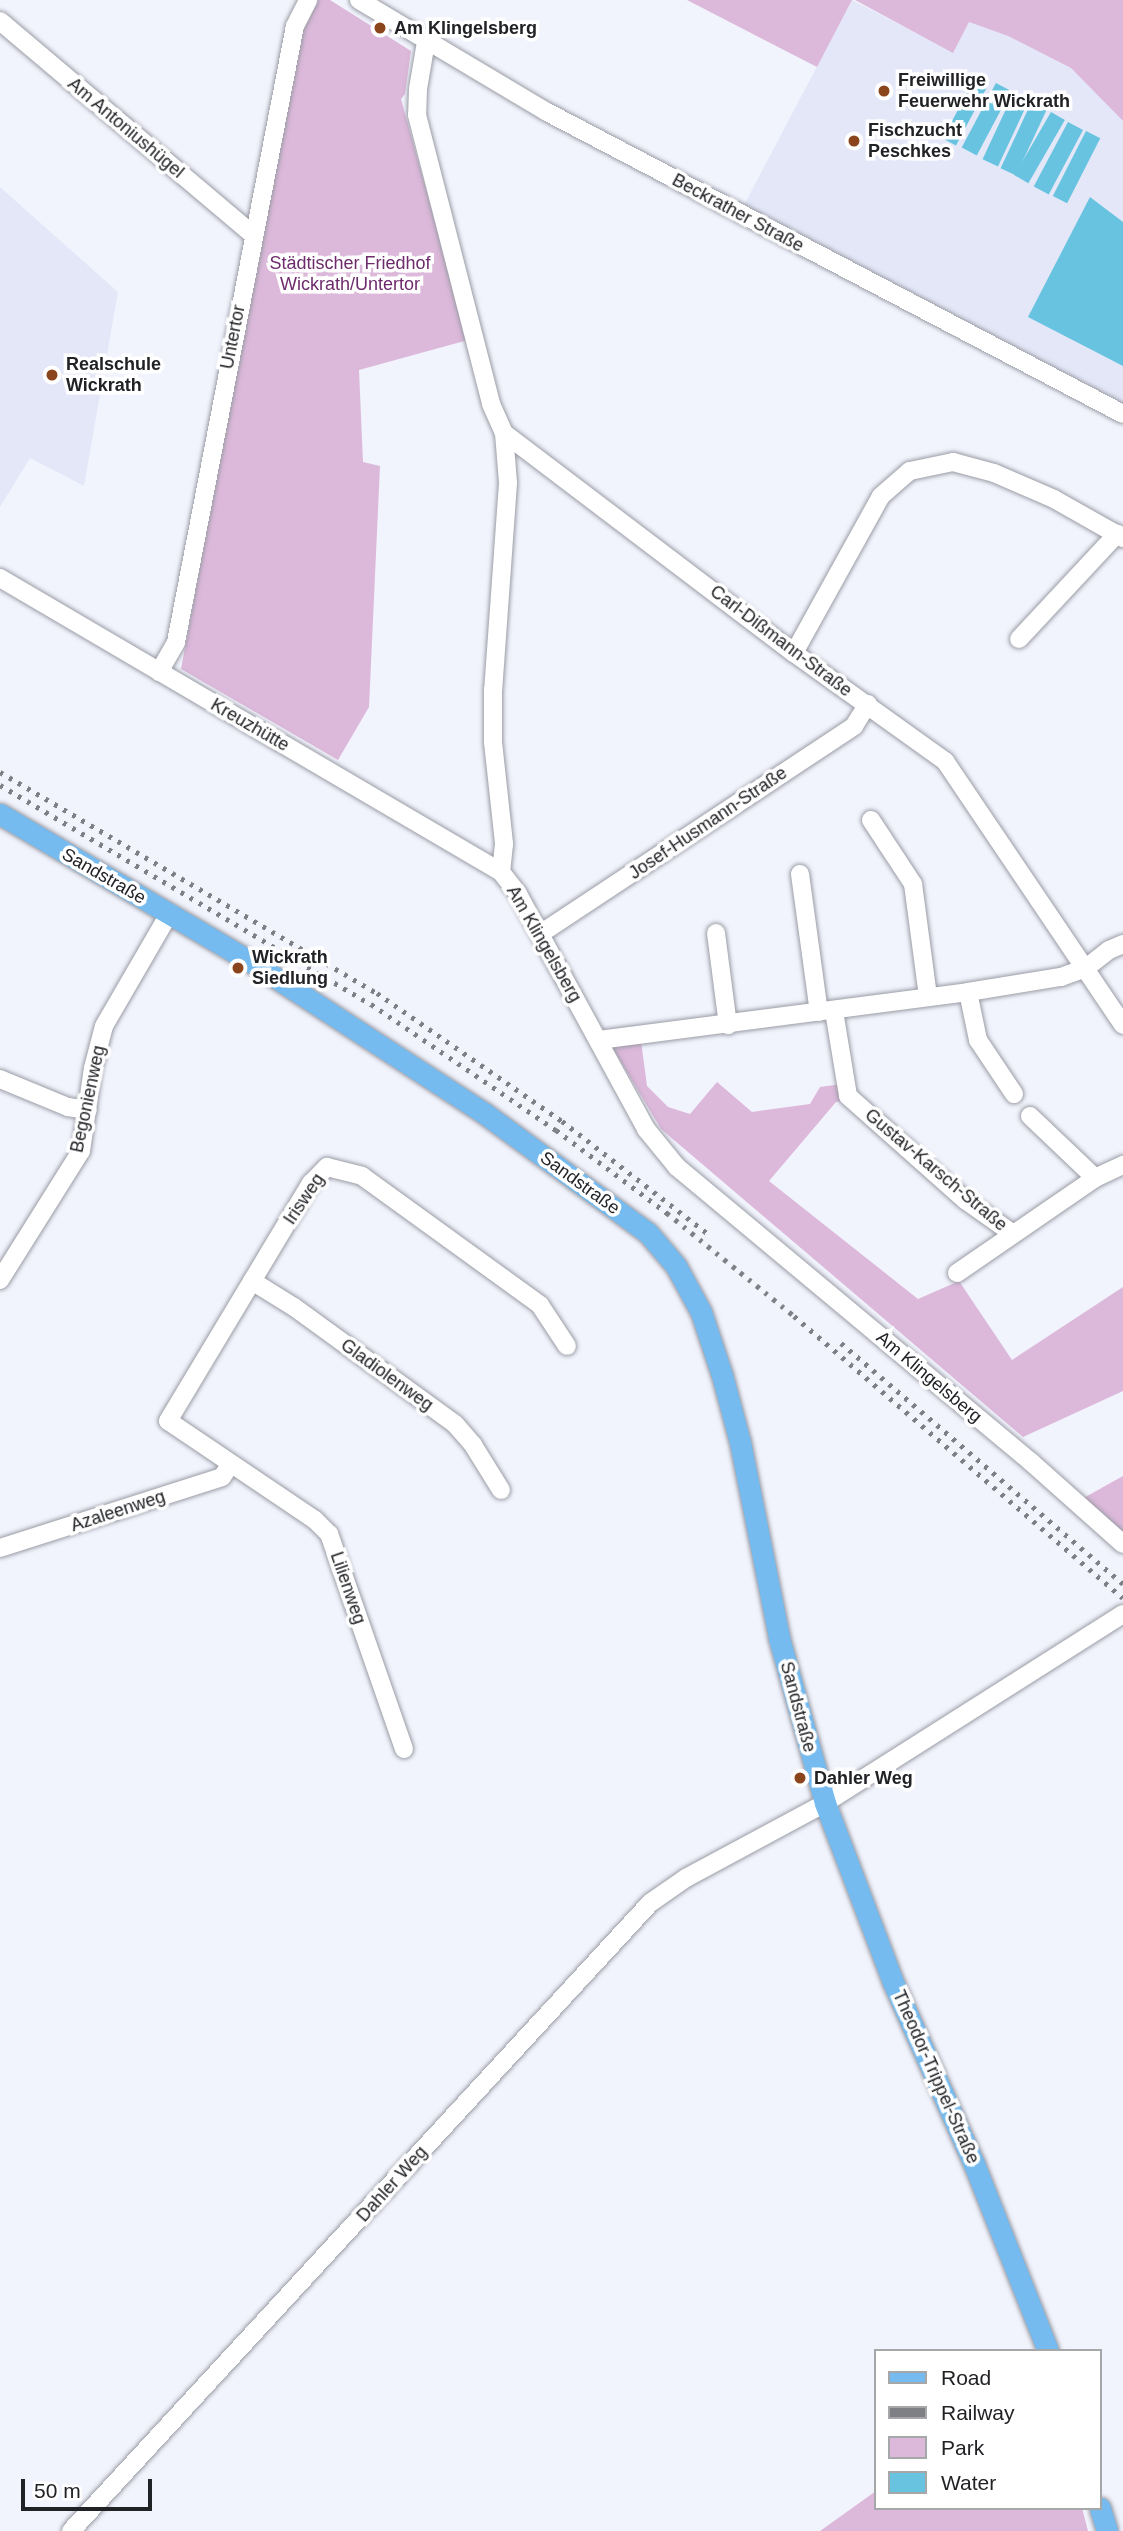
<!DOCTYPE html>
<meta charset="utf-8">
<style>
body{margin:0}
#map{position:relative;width:1123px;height:2531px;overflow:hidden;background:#f2f4fd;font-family:Arial,sans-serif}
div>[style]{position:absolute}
.built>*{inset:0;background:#e3e7f7}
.green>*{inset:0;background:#dcb8da}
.water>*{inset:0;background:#68c3e0;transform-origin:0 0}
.roads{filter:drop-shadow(0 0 2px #9a9ca5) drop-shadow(0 0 2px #9a9ca5)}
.minor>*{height:18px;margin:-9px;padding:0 9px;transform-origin:9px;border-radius:9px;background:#fff}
.major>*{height:21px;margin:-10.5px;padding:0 10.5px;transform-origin:10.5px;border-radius:10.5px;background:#75bbef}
.rail>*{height:5px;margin-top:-2.5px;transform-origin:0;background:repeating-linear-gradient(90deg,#7e8085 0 3.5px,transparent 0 10.5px)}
.dots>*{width:19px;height:19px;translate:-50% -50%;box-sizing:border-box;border:4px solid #fff;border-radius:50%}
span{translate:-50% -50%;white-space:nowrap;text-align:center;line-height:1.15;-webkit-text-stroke:7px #fff;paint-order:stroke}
.poi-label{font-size:18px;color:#212225;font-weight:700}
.left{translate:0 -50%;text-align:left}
.street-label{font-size:18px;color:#212225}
.park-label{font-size:18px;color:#6d2b6c}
.legend{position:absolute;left:874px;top:2349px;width:228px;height:161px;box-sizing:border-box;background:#fff;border:2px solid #a6a7a8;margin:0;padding:9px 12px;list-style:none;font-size:21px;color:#212225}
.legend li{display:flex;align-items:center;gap:14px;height:35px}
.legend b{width:35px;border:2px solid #a6a7a8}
.scale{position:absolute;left:21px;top:2479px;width:131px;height:32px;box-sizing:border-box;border:4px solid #212225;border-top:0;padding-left:9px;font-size:21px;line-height:24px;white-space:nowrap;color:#212225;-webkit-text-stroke:5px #fff;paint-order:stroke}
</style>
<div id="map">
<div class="built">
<i style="clip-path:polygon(852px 0,953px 52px,969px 22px,1008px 36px,1071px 68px,1123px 121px,1123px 404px,980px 333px,744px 205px)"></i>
<i style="clip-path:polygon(0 187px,118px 292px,84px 486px,30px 458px,0 507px)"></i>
</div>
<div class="green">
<i style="clip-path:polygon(318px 0,330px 0,411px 51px,405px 94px,401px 99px,468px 340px,359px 370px,363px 462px,380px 466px,369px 707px,338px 760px,181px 669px,299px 32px)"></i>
<i style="clip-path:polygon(687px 0,852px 0,817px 67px)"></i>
<i style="clip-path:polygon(855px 0,1123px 0,1123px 121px,1071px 68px,1008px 36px,969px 22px,953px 53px)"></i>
<i style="clip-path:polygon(641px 1041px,647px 1086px,668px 1107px,690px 1114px,717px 1082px,752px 1112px,810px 1104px,820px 1087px,842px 1084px,844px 1101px,836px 1102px,769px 1181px,918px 1299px,959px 1281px,1012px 1360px,1123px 1287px,1123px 1391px,1023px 1437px,661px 1129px,612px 1047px)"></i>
<i style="clip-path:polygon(1123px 1476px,1123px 1536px,1080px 1500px)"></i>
<i style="clip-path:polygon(876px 2491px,876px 2508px,1082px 2508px,1088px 2531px,820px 2531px)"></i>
</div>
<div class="water">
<i style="left:977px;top:74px;width:15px;height:73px;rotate:28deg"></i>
<i style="left:996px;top:83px;width:17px;height:73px;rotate:28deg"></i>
<i style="left:1013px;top:94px;width:17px;height:72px;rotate:25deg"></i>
<i style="left:1031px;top:103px;width:17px;height:72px;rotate:25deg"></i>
<i style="left:1051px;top:112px;width:16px;height:73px;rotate:30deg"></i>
<i style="left:1068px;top:122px;width:17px;height:73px;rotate:28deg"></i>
<i style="left:1086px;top:131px;width:16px;height:73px;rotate:27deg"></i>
<i style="clip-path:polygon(1090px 197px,1123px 222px,1123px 366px,1028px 317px)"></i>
</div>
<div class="roads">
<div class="minor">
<i style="left:359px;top:0;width:219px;rotate:30.8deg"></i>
<i style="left:547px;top:112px;width:650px;rotate:27.67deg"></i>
<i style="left:0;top:21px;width:331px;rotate:40.2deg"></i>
<i style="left:426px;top:42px;width:48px;rotate:99.7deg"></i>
<i style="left:418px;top:89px;width:26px;rotate:92deg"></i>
<i style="left:417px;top:115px;width:298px;rotate:75.6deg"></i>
<i style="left:491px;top:404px;width:32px;rotate:66deg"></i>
<i style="left:504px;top:433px;width:50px;rotate:85.4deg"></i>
<i style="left:508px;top:483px;width:208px;rotate:94.1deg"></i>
<i style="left:493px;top:690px;width:52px;rotate:90deg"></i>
<i style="left:493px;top:742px;width:103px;rotate:83.8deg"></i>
<i style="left:504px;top:844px;width:28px;rotate:96deg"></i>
<i style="left:501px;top:872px;width:28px;rotate:52deg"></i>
<i style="left:518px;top:894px;width:268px;rotate:61.4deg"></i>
<i style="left:646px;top:1129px;width:49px;rotate:50.8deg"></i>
<i style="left:677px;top:1167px;width:461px;rotate:39.8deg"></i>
<i style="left:1031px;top:1462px;width:123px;rotate:41.7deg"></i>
<i style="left:504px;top:433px;width:364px;rotate:37.2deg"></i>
<i style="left:794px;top:653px;width:186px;rotate:35.6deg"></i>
<i style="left:945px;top:761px;width:318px;rotate:56deg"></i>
<i style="left:0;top:578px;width:581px;rotate:30.41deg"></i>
<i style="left:1019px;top:639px;width:144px;rotate:-47deg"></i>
<i style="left:794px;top:653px;width:179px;rotate:-61deg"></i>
<i style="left:881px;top:496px;width:38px;rotate:-41deg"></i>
<i style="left:910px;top:471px;width:44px;rotate:-11.8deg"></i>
<i style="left:953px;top:462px;width:42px;rotate:15deg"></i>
<i style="left:994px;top:473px;width:65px;rotate:23.4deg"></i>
<i style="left:1054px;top:499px;width:79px;rotate:29.5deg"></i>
<i style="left:159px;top:672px;width:34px;rotate:-60deg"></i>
<i style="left:176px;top:642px;width:627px;rotate:-79.07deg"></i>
<i style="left:295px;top:26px;width:29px;rotate:-63deg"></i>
<i style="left:871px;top:820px;width:77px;rotate:56.7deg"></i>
<i style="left:913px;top:884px;width:113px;rotate:82.4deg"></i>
<i style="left:800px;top:874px;width:139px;rotate:82.2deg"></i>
<i style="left:716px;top:933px;width:93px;rotate:82.6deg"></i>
<i style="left:540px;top:934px;width:377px;rotate:-33.5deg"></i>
<i style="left:854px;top:726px;width:26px;rotate:-58deg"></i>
<i style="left:968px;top:992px;width:49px;rotate:78.2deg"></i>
<i style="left:978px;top:1040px;width:65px;rotate:56.3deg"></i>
<i style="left:834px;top:1011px;width:86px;rotate:80.6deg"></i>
<i style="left:848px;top:1096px;width:157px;rotate:41.6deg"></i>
<i style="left:965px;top:1200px;width:57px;rotate:35.1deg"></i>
<i style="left:599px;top:1040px;width:372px;rotate:-7.4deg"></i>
<i style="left:968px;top:992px;width:94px;rotate:-9.2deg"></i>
<i style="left:1061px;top:977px;width:27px;rotate:-20deg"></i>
<i style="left:1086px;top:968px;width:29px;rotate:-38deg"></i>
<i style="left:1109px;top:950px;width:15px;rotate:-23deg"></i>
<i style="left:0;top:1079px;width:74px;rotate:22.4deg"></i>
<i style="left:68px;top:1107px;width:20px;rotate:9deg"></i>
<i style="left:1030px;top:1116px;width:90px;rotate:43.6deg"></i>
<i style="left:957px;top:1273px;width:168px;rotate:-34.5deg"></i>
<i style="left:1095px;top:1178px;width:31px;rotate:-25deg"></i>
<i style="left:0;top:1280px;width:152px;rotate:-57.9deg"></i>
<i style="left:81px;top:1151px;width:84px;rotate:-81.8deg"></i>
<i style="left:93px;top:1068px;width:43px;rotate:-75.3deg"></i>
<i style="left:104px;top:1026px;width:129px;rotate:-59.9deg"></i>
<i style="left:252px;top:1281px;width:49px;rotate:31.8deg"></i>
<i style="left:294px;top:1307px;width:199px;rotate:36deg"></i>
<i style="left:455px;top:1424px;width:28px;rotate:49deg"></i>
<i style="left:473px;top:1445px;width:53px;rotate:58.1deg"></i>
<i style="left:0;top:1548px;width:233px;rotate:-17.7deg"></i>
<i style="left:222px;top:1477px;width:14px;rotate:-56deg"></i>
<i style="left:404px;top:1749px;width:228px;rotate:-109.2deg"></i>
<i style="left:329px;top:1534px;width:20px;rotate:-135deg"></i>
<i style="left:315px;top:1520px;width:177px;rotate:-146deg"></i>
<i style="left:168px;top:1421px;width:278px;rotate:-59deg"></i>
<i style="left:311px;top:1183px;width:23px;rotate:-45deg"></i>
<i style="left:327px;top:1167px;width:36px;rotate:14deg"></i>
<i style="left:362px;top:1176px;width:220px;rotate:35.9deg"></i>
<i style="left:540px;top:1305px;width:49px;rotate:56.6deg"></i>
<i style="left:71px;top:2531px;width:854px;rotate:-47.32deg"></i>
<i style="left:650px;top:1903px;width:44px;rotate:-34.8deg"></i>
<i style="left:686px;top:1878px;width:158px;rotate:-28.3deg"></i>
<i style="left:825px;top:1803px;width:353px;rotate:-32.4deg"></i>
</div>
<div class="major">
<i style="left:0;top:814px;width:294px;rotate:30.5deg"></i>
<i style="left:253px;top:963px;width:275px;rotate:33deg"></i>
<i style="left:484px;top:1113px;width:203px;rotate:36.2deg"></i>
<i style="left:648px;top:1233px;width:43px;rotate:49.7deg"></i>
<i style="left:676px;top:1266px;width:52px;rotate:61.5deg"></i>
<i style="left:701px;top:1312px;width:66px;rotate:71.6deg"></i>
<i style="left:722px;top:1375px;width:69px;rotate:75deg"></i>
<i style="left:740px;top:1442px;width:200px;rotate:78.7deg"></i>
<i style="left:779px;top:1638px;width:171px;rotate:74.4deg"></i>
<i style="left:825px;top:1803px;width:191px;rotate:69.2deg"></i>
<i style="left:893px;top:1982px;width:199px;rotate:66deg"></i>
<i style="left:974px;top:2164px;width:201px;rotate:68.4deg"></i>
<i style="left:1100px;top:2508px;width:24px;rotate:73deg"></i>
</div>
</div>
<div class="rail">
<i style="left:0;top:772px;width:437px;rotate:30.4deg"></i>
<i style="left:377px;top:993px;width:225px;rotate:34.7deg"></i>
<i style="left:562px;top:1121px;width:188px;rotate:37.7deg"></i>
<i style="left:0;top:785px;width:431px;rotate:30.6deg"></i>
<i style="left:371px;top:1004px;width:224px;rotate:34.3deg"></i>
<i style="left:556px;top:1130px;width:139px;rotate:36.8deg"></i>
<i style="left:667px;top:1213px;width:164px;rotate:39deg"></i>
<i style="left:794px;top:1316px;width:433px;rotate:40.6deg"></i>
<i style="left:841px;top:1343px;width:371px;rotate:40.5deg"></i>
</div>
<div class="dots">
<i style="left:380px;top:28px;background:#8b451d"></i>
<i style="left:884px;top:91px;background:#8b451d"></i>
<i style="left:854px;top:141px;background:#8b451d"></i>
<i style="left:52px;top:375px;background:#8b451d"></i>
<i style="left:238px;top:968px;background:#8b451d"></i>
<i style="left:800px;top:1778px;background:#8b451d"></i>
</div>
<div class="poi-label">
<span class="left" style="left:394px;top:28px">Am Klingelsberg</span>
<span class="left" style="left:898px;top:91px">Freiwillige<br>Feuerwehr Wickrath</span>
<span class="left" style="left:868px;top:141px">Fischzucht<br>Peschkes</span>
<span class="left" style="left:66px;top:375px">Realschule<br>Wickrath</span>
<span class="left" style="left:252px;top:968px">Wickrath<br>Siedlung</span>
<span class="left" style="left:814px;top:1778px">Dahler Weg</span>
</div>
<div class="street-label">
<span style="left:126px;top:128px;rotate:40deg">Am Antoniushügel</span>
<span style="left:738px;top:213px;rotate:28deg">Beckrather Straße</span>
<span style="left:233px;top:337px;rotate:-79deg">Untertor</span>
<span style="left:781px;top:641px;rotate:37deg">Carl-Dißmann-Straße</span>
<span style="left:250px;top:725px;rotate:30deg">Kreuzhütte</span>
<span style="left:708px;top:823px;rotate:-34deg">Josef-Husmann-Straße</span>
<span style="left:104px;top:876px;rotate:30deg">Sandstraße</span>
<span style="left:544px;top:944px;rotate:60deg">Am Klingelsberg</span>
<span style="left:88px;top:1099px;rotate:-78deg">Begonienweg</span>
<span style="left:936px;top:1170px;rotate:40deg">Gustav-Karsch-Straße</span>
<span style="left:580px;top:1183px;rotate:36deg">Sandstraße</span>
<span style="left:304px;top:1199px;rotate:-56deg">Irisweg</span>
<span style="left:387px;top:1375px;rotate:36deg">Gladiolenweg</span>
<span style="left:929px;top:1377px;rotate:40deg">Am Klingelsberg</span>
<span style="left:118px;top:1511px;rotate:-18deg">Azaleenweg</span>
<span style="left:348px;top:1588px;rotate:71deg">Lilienweg</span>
<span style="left:798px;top:1707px;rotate:75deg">Sandstraße</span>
<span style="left:936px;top:2077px;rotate:66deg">Theodor-Trippel-Straße</span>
<span style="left:392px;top:2184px;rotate:-48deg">Dahler Weg</span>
</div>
<div class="park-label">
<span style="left:350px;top:274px">Städtischer Friedhof<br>Wickrath/Untertor</span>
</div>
<ul class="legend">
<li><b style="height:9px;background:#75bbef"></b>Road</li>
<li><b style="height:9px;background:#7e8085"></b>Railway</li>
<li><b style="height:19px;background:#dcb8da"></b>Park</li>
<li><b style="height:19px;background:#68c3e0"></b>Water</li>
</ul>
<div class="scale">50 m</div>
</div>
